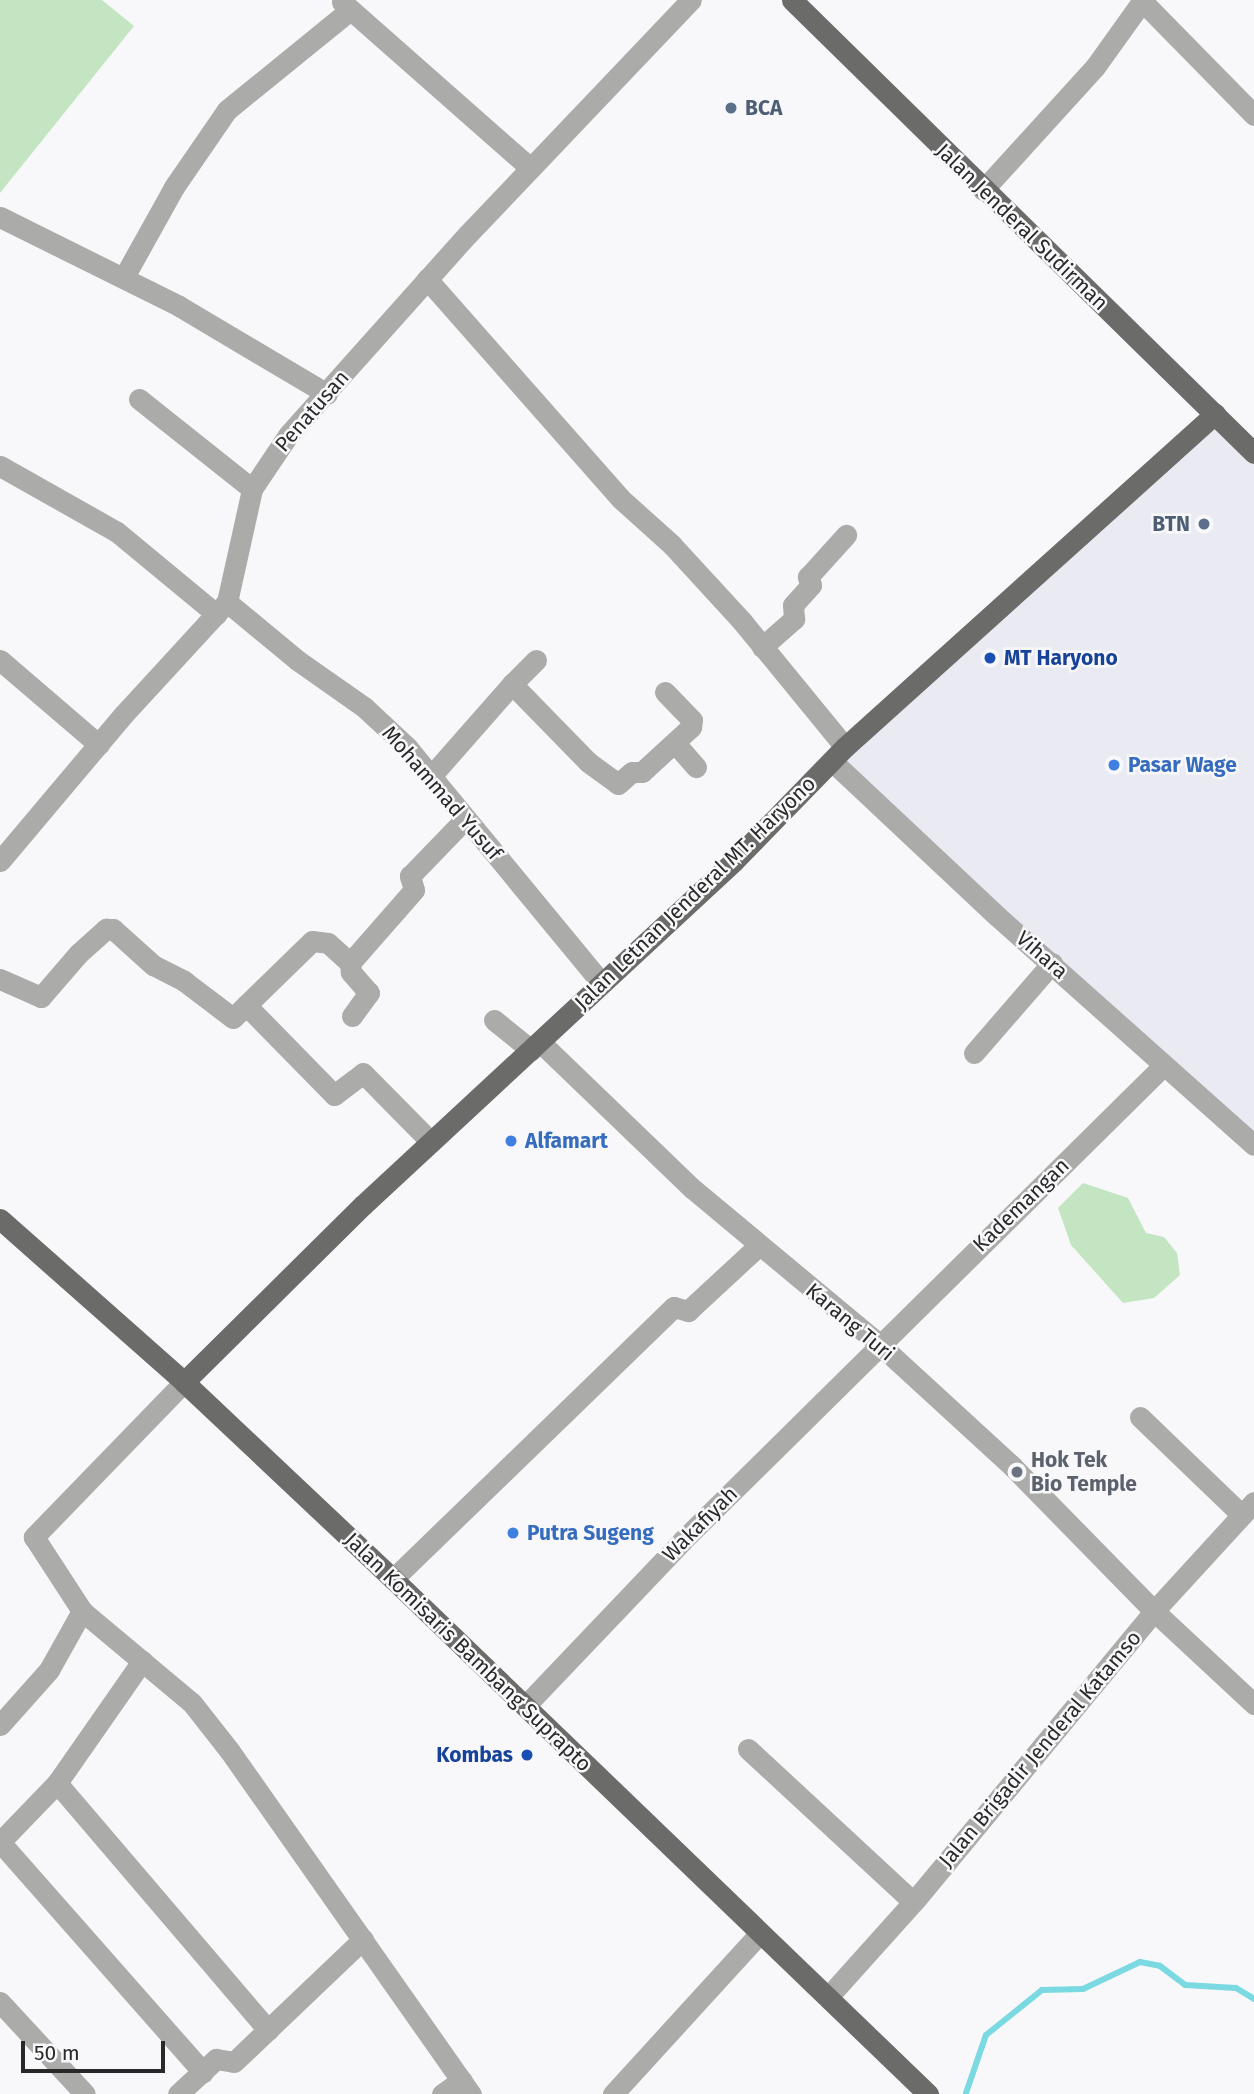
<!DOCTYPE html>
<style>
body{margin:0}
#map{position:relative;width:1254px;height:2094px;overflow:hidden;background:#f8f8fa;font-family:"Fira Sans",sans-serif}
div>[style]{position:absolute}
.built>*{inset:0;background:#eaeaf3}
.green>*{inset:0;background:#c4e5c2}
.stream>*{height:6px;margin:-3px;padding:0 3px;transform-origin:3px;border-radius:3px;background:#7bd9e1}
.minor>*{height:21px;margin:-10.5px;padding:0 10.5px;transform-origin:10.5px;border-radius:10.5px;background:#ababaa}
.major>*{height:21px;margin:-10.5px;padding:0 10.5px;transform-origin:10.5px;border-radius:10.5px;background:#6b6b69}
.dots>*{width:19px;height:19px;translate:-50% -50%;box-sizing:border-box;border:4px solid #f8f8fa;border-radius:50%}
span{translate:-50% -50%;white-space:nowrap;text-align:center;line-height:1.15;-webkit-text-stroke:5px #f8f8fa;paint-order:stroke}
.service-label{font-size:21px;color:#4e5e75;font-weight:700}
.left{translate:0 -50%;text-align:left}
.right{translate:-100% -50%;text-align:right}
.street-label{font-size:21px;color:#29292a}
.transit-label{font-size:21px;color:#164399;font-weight:700}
.shop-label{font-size:21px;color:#366cbe;font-weight:700}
.worship-label{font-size:21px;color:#5b616d;font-weight:700}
.scale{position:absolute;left:21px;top:2041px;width:144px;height:32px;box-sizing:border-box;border:4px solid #29292a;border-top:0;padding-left:9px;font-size:21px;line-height:24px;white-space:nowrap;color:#29292a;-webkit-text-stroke:5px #f8f8fa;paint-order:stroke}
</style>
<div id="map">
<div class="built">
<i style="clip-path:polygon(1212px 420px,1254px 462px,1254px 1146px,837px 761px)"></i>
</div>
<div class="green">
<i style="clip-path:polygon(0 0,102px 0,134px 26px,0 193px)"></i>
<i style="clip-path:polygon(1083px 1183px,1128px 1198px,1146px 1233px,1164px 1237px,1177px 1253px,1180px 1275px,1154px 1298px,1123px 1303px,1071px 1245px,1058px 1208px)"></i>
</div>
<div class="stream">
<i style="left:966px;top:2093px;width:61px;rotate:-71deg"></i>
<i style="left:986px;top:2035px;width:72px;rotate:-38.8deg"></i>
<i style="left:1042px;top:1990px;width:41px;rotate:-1.4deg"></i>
<i style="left:1083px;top:1989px;width:63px;rotate:-25.3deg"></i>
<i style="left:1140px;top:1962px;width:20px;rotate:11deg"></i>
<i style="left:1160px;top:1966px;width:31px;rotate:37deg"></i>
<i style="left:1185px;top:1985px;width:51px;rotate:3.4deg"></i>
<i style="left:1236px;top:1988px;width:21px;rotate:31deg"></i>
</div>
<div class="minor">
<i style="left:1142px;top:1px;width:160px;rotate:45.5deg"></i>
<i style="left:342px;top:2px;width:251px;rotate:41.4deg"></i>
<i style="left:983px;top:190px;width:166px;rotate:-47.7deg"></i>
<i style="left:1095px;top:67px;width:82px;rotate:-54.4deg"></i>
<i style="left:0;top:217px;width:200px;rotate:26.4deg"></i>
<i style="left:179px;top:306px;width:172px;rotate:30.7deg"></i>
<i style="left:124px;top:277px;width:103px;rotate:-60.9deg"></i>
<i style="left:174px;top:187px;width:93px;rotate:-55.5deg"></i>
<i style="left:227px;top:110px;width:157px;rotate:-39.1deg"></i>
<i style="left:427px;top:279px;width:293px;rotate:48.6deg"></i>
<i style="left:621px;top:499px;width:69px;rotate:42deg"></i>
<i style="left:672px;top:545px;width:102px;rotate:47.4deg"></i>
<i style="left:741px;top:620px;width:164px;rotate:50.7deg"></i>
<i style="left:139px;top:399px;width:144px;rotate:38.5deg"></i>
<i style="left:0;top:466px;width:134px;rotate:29.4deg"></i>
<i style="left:117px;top:532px;width:129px;rotate:39.6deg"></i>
<i style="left:227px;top:602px;width:91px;rotate:39.6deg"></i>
<i style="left:297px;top:660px;width:82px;rotate:35deg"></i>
<i style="left:364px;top:707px;width:59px;rotate:42.9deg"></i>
<i style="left:407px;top:747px;width:305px;rotate:50.5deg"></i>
<i style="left:762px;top:647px;width:43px;rotate:-41.2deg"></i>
<i style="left:794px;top:619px;width:14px;rotate:-94deg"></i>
<i style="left:793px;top:605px;width:27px;rotate:-48deg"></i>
<i style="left:811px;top:585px;width:9px;rotate:-111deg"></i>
<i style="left:808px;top:577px;width:57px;rotate:-47.9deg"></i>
<i style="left:0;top:660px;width:130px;rotate:40.6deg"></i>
<i style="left:512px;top:684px;width:34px;rotate:-45deg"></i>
<i style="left:675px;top:743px;width:32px;rotate:49deg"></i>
<i style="left:833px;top:762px;width:225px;rotate:43.2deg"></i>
<i style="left:997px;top:916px;width:344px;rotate:41.7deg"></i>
<i style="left:432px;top:775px;width:121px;rotate:-48.7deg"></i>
<i style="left:512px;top:684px;width:109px;rotate:45.7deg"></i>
<i style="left:588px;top:762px;width:37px;rotate:36deg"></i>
<i style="left:618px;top:784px;width:18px;rotate:-41deg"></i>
<i style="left:632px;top:772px;width:10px"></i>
<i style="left:642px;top:772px;width:67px;rotate:-42.6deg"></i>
<i style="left:691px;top:727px;width:7px;rotate:-82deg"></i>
<i style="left:692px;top:720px;width:39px;rotate:-134deg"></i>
<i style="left:0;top:861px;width:191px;rotate:-49.9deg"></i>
<i style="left:123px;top:715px;width:154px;rotate:-47.4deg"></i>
<i style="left:227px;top:602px;width:116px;rotate:-77.5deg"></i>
<i style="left:252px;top:489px;width:66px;rotate:-56.1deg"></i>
<i style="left:289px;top:434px;width:268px;rotate:-48.2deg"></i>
<i style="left:468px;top:234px;width:323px;rotate:-46.4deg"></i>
<i style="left:0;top:979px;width:45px;rotate:23.7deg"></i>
<i style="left:41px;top:997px;width:57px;rotate:-49.3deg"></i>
<i style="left:78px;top:954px;width:38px;rotate:-42deg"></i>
<i style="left:106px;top:929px;width:7px"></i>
<i style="left:113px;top:929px;width:54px;rotate:42deg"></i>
<i style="left:153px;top:965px;width:35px;rotate:27deg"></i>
<i style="left:184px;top:981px;width:61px;rotate:37.1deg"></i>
<i style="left:233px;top:1018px;width:110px;rotate:-44.3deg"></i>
<i style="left:312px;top:941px;width:16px;rotate:7deg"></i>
<i style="left:328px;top:943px;width:30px;rotate:42deg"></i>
<i style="left:246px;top:1005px;width:126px;rotate:45.6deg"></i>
<i style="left:334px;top:1095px;width:36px;rotate:-37deg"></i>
<i style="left:363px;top:1073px;width:97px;rotate:45.4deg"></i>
<i style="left:352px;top:1016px;width:29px;rotate:-54deg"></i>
<i style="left:369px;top:993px;width:28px;rotate:-131deg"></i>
<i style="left:351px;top:972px;width:9px;rotate:-96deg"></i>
<i style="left:350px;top:963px;width:97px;rotate:-48.8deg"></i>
<i style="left:414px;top:890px;width:15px;rotate:-106deg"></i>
<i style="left:410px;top:876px;width:79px;rotate:-46deg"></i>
<i style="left:494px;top:1020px;width:48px;rotate:39deg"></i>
<i style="left:540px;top:1042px;width:212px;rotate:43.9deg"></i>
<i style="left:693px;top:1189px;width:242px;rotate:39.8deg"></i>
<i style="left:879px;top:1344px;width:182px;rotate:42.5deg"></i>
<i style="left:1013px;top:1467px;width:202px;rotate:45.6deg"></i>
<i style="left:1154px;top:1611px;width:137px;rotate:42.9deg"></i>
<i style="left:974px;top:1053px;width:119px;rotate:-49.1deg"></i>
<i style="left:184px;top:1382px;width:216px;rotate:134.1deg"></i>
<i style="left:34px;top:1537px;width:88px;rotate:57deg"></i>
<i style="left:82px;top:1611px;width:143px;rotate:39.9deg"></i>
<i style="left:192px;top:1703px;width:60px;rotate:51.8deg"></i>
<i style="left:229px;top:1750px;width:421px;rotate:54.9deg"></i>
<i style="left:1140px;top:1417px;width:141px;rotate:43.9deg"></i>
<i style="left:393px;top:1579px;width:391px;rotate:-44.1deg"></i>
<i style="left:674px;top:1307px;width:15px;rotate:16deg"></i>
<i style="left:688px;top:1311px;width:94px;rotate:-42.8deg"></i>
<i style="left:525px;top:1706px;width:228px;rotate:-46.4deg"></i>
<i style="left:682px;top:1541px;width:676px;rotate:-44.64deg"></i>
<i style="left:0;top:1725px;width:74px;rotate:-48.3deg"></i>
<i style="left:49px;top:1670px;width:68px;rotate:-60.8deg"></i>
<i style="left:748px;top:1749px;width:225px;rotate:42.8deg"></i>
<i style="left:57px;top:1783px;width:325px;rotate:49.5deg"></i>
<i style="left:0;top:1842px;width:307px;rotate:48.6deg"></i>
<i style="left:0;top:1842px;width:82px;rotate:-46deg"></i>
<i style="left:57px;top:1783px;width:149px;rotate:-55.1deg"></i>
<i style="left:828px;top:1997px;width:132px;rotate:-48.1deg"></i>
<i style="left:916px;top:1899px;width:374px;rotate:-50.4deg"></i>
<i style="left:1154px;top:1611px;width:148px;rotate:-47.5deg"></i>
<i style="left:0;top:2002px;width:125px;rotate:47.3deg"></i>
<i style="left:178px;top:2094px;width:52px;rotate:-42.6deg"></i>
<i style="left:216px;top:2059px;width:18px;rotate:9deg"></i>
<i style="left:234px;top:2062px;width:178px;rotate:-43.6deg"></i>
<i style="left:442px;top:2094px;width:24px;rotate:-35deg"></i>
<i style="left:613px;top:2094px;width:218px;rotate:-47.6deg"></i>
</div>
<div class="major">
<i style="left:792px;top:0;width:647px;rotate:44.44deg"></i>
<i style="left:0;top:1219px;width:246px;rotate:41.5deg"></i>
<i style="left:184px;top:1382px;width:287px;rotate:43.3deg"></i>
<i style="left:393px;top:1579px;width:743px;rotate:43.91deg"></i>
<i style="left:184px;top:1382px;width:252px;rotate:-44.7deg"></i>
<i style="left:363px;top:1205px;width:506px;rotate:-42.84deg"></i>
<i style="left:734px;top:861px;width:159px;rotate:-45.8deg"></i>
<i style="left:845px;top:747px;width:498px;rotate:-42deg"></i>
</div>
<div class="dots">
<i style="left:731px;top:108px;background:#5c6f8a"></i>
<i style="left:1204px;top:524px;background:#5c6f8a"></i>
<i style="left:990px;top:658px;background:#1a4fb4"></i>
<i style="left:1114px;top:765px;background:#3f7fe0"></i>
<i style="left:511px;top:1141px;background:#3f7fe0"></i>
<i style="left:1017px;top:1472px;background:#6b7280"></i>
<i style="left:513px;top:1533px;background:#3f7fe0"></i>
<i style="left:527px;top:1755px;background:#1a4fb4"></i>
</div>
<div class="service-label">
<span class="left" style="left:745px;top:108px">BCA</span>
<span class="right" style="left:1190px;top:524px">BTN</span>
</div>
<div class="street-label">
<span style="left:1022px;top:227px;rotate:44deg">Jalan Jenderal Sudirman</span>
<span style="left:312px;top:411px;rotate:-49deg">Penatusan</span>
<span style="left:442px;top:793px;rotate:49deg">Mohammad Yusuf</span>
<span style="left:695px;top:893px;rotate:-44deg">Jalan Letnan Jenderal MT. Haryono</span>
<span style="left:1042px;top:955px;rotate:41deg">Vihara</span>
<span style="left:1021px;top:1205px;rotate:-44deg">Kademangan</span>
<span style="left:850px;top:1322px;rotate:40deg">Karang Turi</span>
<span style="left:700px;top:1524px;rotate:-45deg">Wakafiyah</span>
<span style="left:468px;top:1652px;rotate:44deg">Jalan Komisaris Bambang Suprapto</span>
<span style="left:1040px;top:1749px;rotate:-50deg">Jalan Brigadir Jenderal Katamso</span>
</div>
<div class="transit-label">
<span class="left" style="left:1004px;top:658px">MT Haryono</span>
<span class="right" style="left:513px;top:1755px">Kombas</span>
</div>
<div class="shop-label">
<span class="left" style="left:1128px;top:765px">Pasar Wage</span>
<span class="left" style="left:525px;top:1141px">Alfamart</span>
<span class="left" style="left:527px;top:1533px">Putra Sugeng</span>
</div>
<div class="worship-label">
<span class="left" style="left:1031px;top:1472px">Hok Tek<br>Bio Temple</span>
</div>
<div class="scale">50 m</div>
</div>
